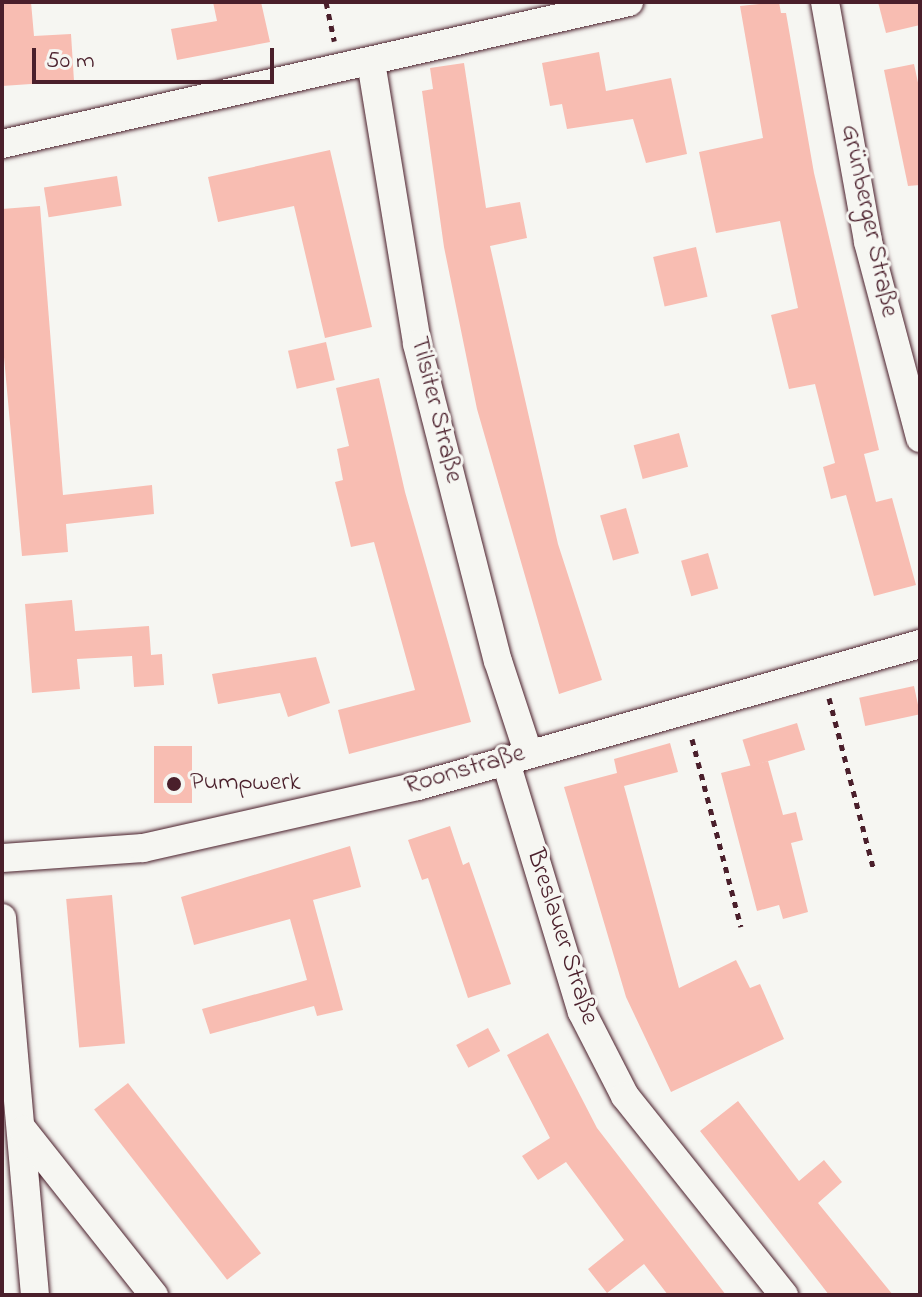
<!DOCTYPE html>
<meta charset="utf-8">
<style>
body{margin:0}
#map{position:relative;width:922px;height:1297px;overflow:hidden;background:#f6f6f2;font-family:"Indie Flower",sans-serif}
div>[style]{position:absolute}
.building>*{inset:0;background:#f8bdb2;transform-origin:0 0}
.path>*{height:5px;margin-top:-2.5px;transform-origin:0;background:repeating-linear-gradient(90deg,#4a1f2b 0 6px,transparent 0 12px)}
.roads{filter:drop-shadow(0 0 2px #4a1f2b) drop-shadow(0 0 2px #4a1f2b)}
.street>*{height:28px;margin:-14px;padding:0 14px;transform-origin:14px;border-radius:14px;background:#f6f6f2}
.dots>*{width:22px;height:22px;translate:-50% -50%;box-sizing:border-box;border:4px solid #f6f6f2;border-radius:50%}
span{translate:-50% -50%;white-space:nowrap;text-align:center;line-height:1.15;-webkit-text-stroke:6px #f6f6f2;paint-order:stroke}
.street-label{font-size:26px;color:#4a1f2b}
.poi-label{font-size:26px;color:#4a1f2b}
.left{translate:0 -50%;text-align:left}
.frame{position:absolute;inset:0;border:4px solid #4a1f2b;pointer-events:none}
.scale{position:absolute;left:32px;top:48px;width:242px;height:36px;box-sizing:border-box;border:4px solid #4a1f2b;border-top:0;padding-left:10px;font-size:24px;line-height:28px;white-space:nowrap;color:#4a1f2b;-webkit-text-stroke:6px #f6f6f2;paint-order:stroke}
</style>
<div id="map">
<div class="building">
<i style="clip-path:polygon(2px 2px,31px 2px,34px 36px,71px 34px,74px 81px,2px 86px)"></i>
<i style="clip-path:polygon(213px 2px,261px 2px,270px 42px,177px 60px,171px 29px,217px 21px)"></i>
<i style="clip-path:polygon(779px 2px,781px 13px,786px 13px,814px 173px,879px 450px,864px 454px,876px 502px,892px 498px,916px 585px,874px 596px,846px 495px,831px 499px,823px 467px,835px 463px,815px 384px,789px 389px,771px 315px,798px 308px,780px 221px,716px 233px,699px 152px,763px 138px,740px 6px)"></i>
<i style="clip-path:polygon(878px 2px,920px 2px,920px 25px,886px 33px)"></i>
<i style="clip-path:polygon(599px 52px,606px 91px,671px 78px,687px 154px,646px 163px,633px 119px,567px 129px,562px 104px,550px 106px,542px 63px)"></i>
<i style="clip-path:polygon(464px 63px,486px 208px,520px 202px,527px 238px,490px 246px,558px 544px,602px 680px,559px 694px,477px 409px,444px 247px,422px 91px,433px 89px,430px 68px)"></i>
<i style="clip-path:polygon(914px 64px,920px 92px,920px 185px,908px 186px,884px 70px)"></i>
<i style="clip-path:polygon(330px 150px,372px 327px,325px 338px,294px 206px,218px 222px,208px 177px)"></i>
<i style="left:117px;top:176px;width:30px;height:74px;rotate:81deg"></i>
<i style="clip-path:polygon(40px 206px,63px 495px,152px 485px,154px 514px,66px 524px,68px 552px,22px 556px,2px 335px,2px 209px)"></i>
<i style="left:696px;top:247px;width:51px;height:44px;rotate:77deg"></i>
<i style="left:326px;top:342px;width:39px;height:39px;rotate:77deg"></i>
<i style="clip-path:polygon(379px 378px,405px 492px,471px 722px,349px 754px,338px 710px,415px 690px,374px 542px,351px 547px,335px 482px,343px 480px,337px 449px,349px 446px,336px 388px)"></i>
<i style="left:679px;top:433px;width:35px;height:47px;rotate:75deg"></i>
<i style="left:626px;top:508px;width:47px;height:27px;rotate:74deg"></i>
<i style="left:708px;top:553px;width:37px;height:28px;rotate:74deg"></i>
<i style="clip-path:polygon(72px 600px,75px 631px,149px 626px,151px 655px,162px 654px,164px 685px,134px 687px,132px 656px,77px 659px,80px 689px,32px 693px,25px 604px)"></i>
<i style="clip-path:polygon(316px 657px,330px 703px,288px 717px,280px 693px,218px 704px,212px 674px)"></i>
<i style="left:914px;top:686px;width:29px;height:56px;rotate:78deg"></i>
<i style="left:797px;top:723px;width:28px;height:57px;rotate:73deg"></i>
<i style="clip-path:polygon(670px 743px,678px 772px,624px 786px,679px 988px,736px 960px,750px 988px,760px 984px,784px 1039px,671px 1092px,626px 997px,564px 787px,617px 773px,614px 759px)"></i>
<i style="left:154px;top:746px;width:38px;height:57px"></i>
<i style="clip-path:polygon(768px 761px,783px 815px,796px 812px,803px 840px,791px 843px,808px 912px,783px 919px,779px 905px,757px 911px,721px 773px)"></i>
<i style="clip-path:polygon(450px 826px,463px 865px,469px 862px,511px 984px,468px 998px,428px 878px,422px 880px,408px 840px)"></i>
<i style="clip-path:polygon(350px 846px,361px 887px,313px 900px,343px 1010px,317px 1016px,314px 1006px,210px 1034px,202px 1009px,307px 980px,290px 919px,194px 945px,181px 897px)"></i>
<i style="left:112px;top:895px;width:149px;height:46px;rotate:85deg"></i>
<i style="left:488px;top:1028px;width:26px;height:36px;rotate:62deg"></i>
<i style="clip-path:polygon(548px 1033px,597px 1128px,726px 1295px,668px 1295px,644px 1264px,607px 1293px,588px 1269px,624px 1240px,566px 1162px,538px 1180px,522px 1156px,550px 1138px,507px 1055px)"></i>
<i style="left:128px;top:1083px;width:216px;height:43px;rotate:52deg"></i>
<i style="clip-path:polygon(738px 1101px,799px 1181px,824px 1160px,842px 1182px,818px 1203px,893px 1295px,829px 1295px,819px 1282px,700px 1131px)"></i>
</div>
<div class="path">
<i style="left:326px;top:2px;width:40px;rotate:78deg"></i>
<i style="left:829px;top:698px;width:179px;rotate:75.4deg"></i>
<i style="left:692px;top:739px;width:194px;rotate:75.4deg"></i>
</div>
<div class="roads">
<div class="street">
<i style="left:825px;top:2px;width:244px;rotate:79.8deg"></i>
<i style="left:868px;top:242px;width:203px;rotate:75.1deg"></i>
<i style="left:371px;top:62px;width:286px;rotate:80.7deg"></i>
<i style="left:417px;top:344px;width:327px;rotate:75.7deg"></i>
<i style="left:498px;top:661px;width:96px;rotate:71.8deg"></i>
<i style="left:2px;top:144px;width:643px;rotate:-12.76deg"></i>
<i style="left:505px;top:759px;width:264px;rotate:73.1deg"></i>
<i style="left:582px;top:1012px;width:94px;rotate:62.9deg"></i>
<i style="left:625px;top:1096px;width:255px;rotate:51.4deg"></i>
<i style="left:2px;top:858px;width:141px;rotate:-4.1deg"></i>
<i style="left:143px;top:848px;width:282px;rotate:-12.7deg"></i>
<i style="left:418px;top:786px;width:522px;rotate:-15.79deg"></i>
<i style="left:2px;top:918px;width:378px;rotate:85deg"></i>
<i style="left:23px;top:1130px;width:211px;rotate:51.6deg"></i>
</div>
</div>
<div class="dots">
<i style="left:174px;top:784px;background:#4a1f2b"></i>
</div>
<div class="street-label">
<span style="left:868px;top:221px;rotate:78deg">Grünberger Straße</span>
<span style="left:435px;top:410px;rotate:76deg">Tilsiter Straße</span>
<span style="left:465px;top:771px;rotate:-16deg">Roonstraße</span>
<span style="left:561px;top:937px;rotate:72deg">Breslauer Straße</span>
</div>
<div class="poi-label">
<span class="left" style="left:190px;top:784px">Pumpwerk</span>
</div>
<div class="frame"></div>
<div class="scale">50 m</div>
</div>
